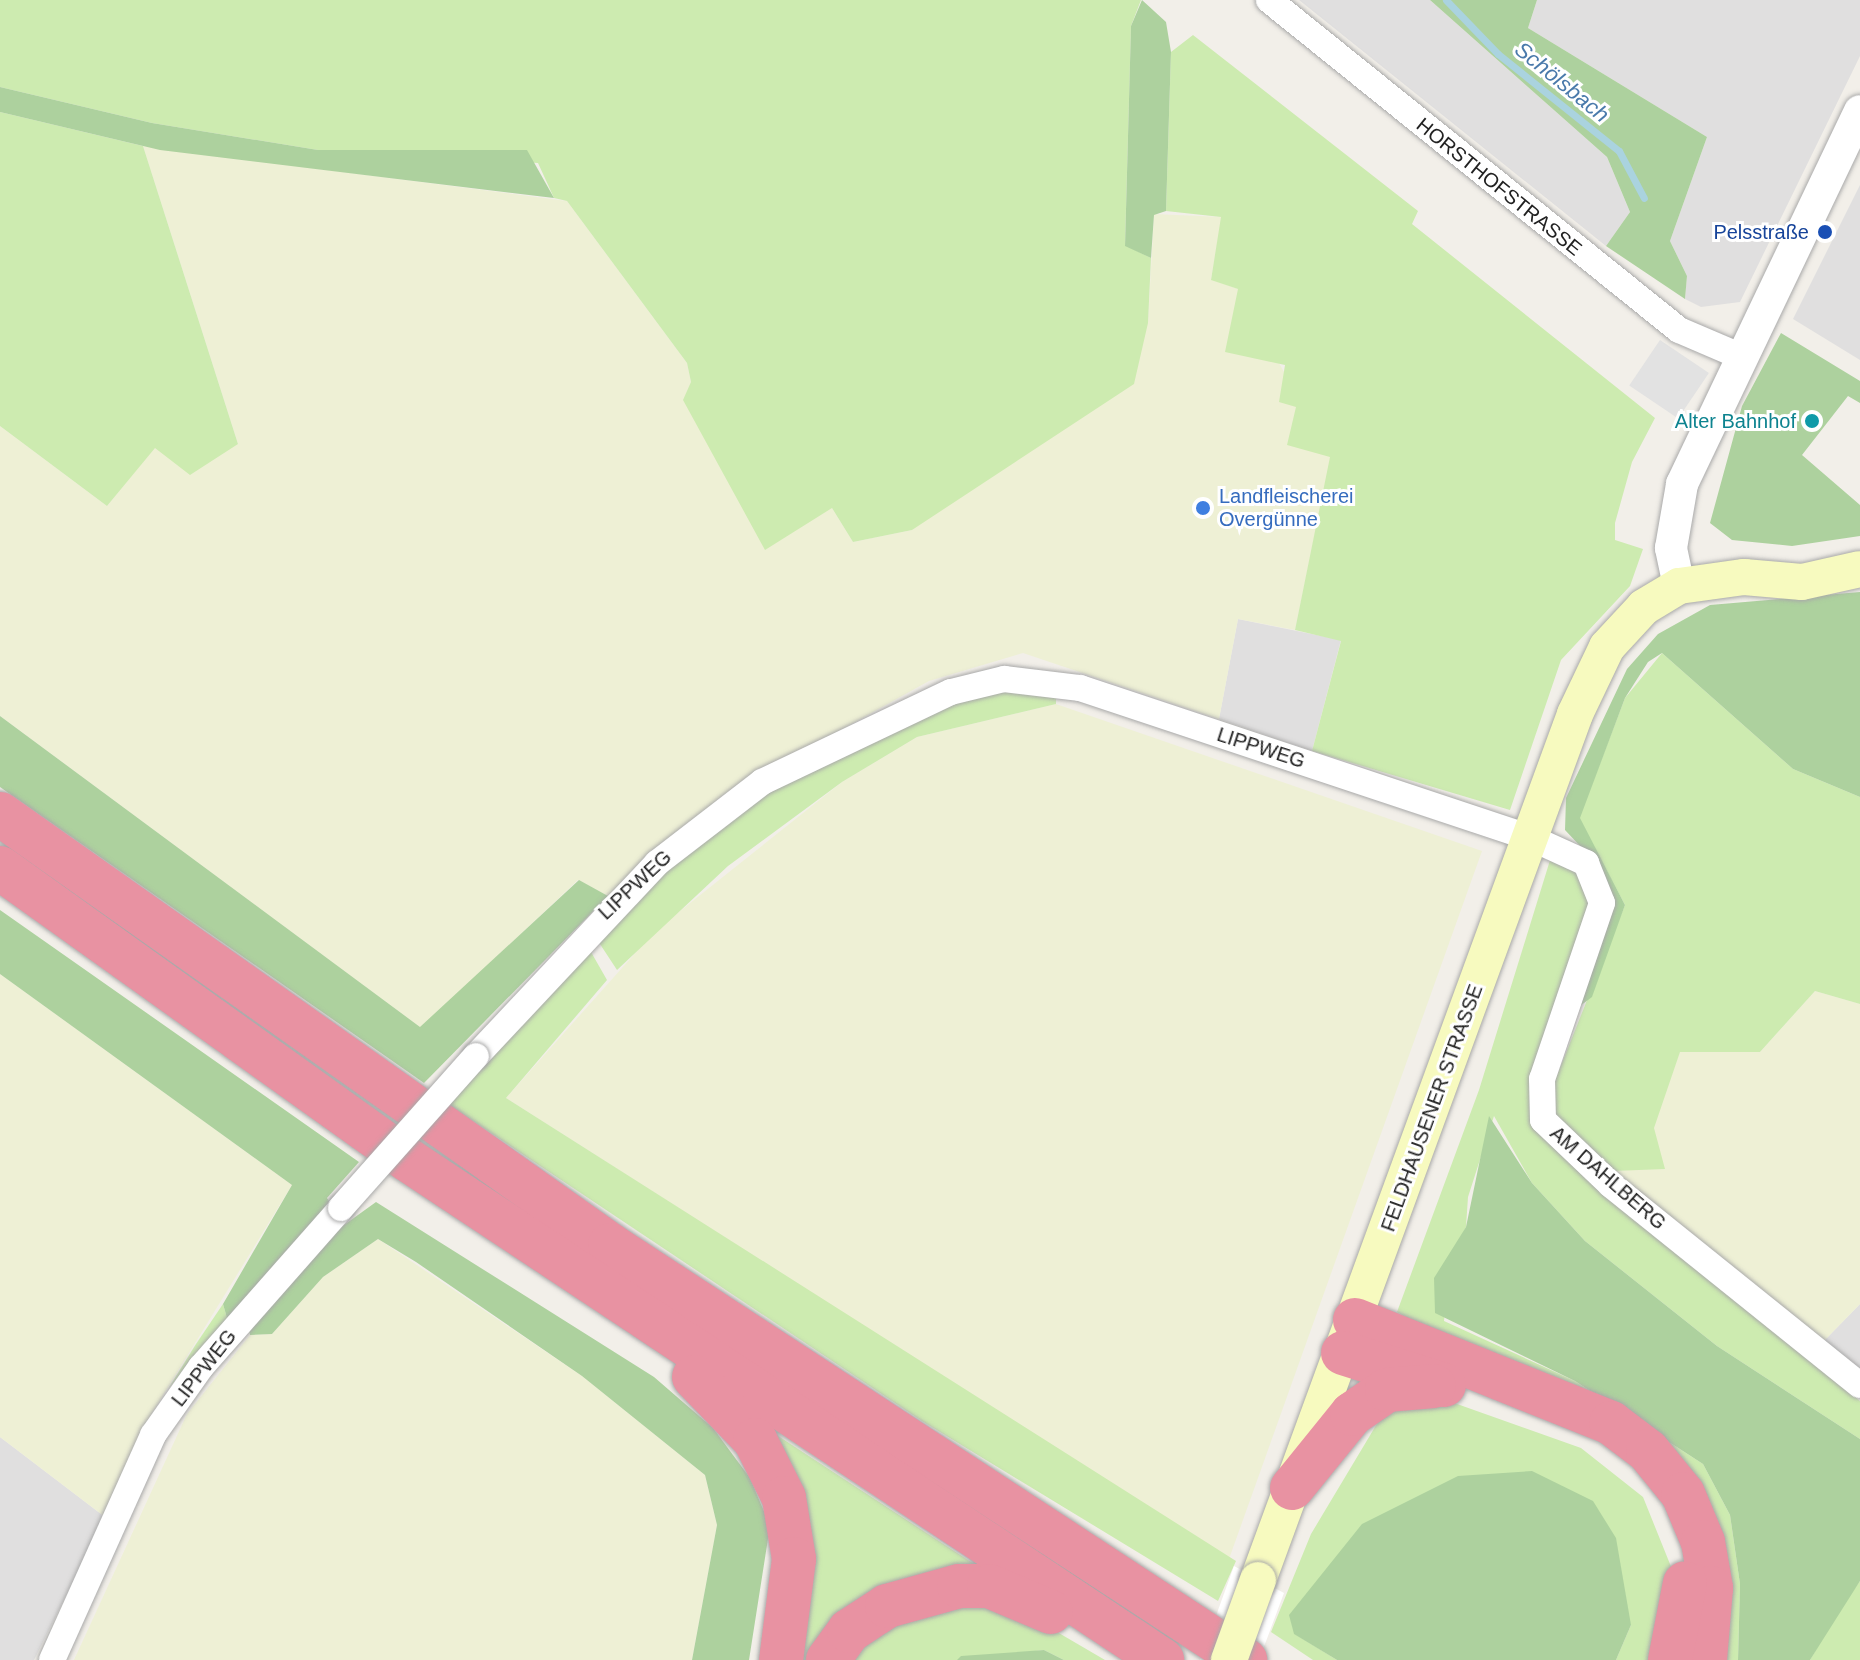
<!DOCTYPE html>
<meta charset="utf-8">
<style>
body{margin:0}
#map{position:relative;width:1860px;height:1660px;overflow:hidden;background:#f2efe9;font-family:Arial,sans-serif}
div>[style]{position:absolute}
.residential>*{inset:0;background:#e0dfdf}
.farmland>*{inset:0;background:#eef0d5}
.grass>*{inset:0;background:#cdebb0}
.forest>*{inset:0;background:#add19e}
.parking>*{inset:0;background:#e2e2e2;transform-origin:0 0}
.pier>*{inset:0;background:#fff}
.stream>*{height:7px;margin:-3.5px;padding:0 3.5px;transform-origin:3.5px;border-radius:3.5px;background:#aad3df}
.roads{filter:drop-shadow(0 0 2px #a9a9a9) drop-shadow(0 0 2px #a9a9a9)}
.minor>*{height:26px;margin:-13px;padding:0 13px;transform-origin:13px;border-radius:13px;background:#fff}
.tertiary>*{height:32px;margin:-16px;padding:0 16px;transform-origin:16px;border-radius:16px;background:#fff}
.secondary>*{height:36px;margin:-18px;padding:0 18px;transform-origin:18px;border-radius:18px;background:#f7fabf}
.motorway>*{height:44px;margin:-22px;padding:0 22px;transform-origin:22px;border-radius:22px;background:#e892a2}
.bridges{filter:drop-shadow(0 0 2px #a9a9a9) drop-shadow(0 0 2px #a9a9a9)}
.minor-bridge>*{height:26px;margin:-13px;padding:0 13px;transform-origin:13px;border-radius:13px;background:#fff}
.secondary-bridge>*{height:36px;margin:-18px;padding:0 18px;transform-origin:18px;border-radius:18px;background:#f7fabf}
.dots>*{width:22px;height:22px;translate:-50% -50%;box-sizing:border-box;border:4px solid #fff;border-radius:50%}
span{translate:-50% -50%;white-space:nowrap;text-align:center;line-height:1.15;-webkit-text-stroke:6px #fff;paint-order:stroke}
.street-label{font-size:20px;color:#222}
.transit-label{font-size:20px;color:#164399}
.right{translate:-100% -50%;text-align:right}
.culture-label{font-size:20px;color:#0d838f}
.shop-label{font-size:20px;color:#366cbe}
.left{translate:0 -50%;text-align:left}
.water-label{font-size:22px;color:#4a7aab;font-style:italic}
</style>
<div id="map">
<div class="residential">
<i style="clip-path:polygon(1299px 0,1430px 0,1607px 157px,1630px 212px,1606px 246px)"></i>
<i style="clip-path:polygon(1537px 0,1860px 0,1860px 56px,1740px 302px,1701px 307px,1685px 299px,1687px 276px,1670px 241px,1707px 137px,1528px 28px)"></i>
<i style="clip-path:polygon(1860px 185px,1860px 360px,1793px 319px)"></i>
<i style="clip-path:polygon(1238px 619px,1341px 640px,1312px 751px,1219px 719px)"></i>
<i style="clip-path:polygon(1860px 1304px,1860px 1375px,1821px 1344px)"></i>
<i style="clip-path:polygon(0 1437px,105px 1517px,34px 1660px,0 1660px)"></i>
</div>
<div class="farmland">
<i style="clip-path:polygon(143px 146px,567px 201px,687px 363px,691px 382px,832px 508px,853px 542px,912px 530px,1148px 323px,1154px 214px,1222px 217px,1211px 279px,1238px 289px,1331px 457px,1295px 630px,1238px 619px,1219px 719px,1023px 653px,929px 681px,722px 796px,608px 896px,578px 880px,421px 1028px,0 716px,0 426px,107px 506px,155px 447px,238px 444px)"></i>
<i style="clip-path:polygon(1056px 704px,1482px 851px,1229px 1559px,506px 1098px,655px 931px,842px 782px,917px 737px)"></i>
<i style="clip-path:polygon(0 974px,292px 1185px,143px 1428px,105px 1517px,0 1437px)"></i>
<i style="clip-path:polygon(1815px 991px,1860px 1004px,1860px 1304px,1821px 1344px,1613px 1171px,1664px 1168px,1653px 1128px,1680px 1051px,1760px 1052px)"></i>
<i style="clip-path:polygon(378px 1239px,582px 1376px,705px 1475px,717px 1525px,692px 1660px,74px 1660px,187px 1414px,250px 1335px,272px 1334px,323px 1277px)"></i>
</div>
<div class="grass">
<i style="clip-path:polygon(0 0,1141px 0,1131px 26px,1125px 245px,1151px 258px,1148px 323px,1134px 384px,912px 530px,853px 542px,832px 508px,765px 550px,683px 400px,691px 382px,687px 363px,567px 201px,554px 198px,538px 163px,318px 150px,152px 123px,0 87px)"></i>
<i style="clip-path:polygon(1193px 35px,1418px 211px,1412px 224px,1655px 418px,1632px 462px,1615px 523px,1615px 540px,1643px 549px,1630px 586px,1561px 660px,1510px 810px,1312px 751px,1341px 641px,1295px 630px,1330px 457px,1287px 445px,1296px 407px,1279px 402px,1285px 365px,1225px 352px,1238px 289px,1211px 280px,1221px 217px,1166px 211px,1171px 52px)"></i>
<i style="clip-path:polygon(0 112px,143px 146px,238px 444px,190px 475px,155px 448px,107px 506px,0 426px)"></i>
<i style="clip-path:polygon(1662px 653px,1793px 769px,1860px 797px,1860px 1004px,1815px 991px,1760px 1052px,1680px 1052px,1654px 1128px,1665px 1169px,1613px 1171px,1552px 1114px,1550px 1093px,1625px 905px,1579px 818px,1625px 698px)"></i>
<i style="clip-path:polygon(1010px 687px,1056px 691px,1056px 704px,917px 737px,842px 782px,728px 866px,617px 970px,598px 941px,695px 841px,800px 770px,960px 698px)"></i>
<i style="clip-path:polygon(1551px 857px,1576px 869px,1591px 891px,1540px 1134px,1860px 1401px,1860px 1439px,1717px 1346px,1585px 1241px,1532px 1183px,1494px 1116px,1468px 1197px,1466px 1227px,1451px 1259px,1444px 1321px,1575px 1381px,1703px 1464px,1730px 1515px,1740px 1584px,1738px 1660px,1715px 1660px,1690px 1486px,1397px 1312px,1479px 1090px)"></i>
<i style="clip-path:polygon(587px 945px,607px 980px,506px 1098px,1236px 1561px,1218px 1601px,922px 1421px,449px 1105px)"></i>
<i style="clip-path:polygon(223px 1304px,227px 1318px,168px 1389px,196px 1344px)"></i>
<i style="clip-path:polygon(1443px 1399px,1581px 1448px,1643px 1497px,1674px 1574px,1662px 1660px,1616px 1660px,1631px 1625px,1295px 1634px,1337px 1660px,1313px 1660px,1271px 1632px,1311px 1534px,1384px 1412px)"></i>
<i style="clip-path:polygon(766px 1428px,1000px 1581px,816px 1660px,791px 1660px)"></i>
<i style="clip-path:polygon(1860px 1581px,1860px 1660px,1810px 1660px,1835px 1616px)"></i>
<i style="clip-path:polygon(963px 1596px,1040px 1622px,1105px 1660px,1064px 1660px,1044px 1650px,957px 1660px,838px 1660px,854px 1641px)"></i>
</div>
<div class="forest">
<i style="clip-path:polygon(1142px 0,1166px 22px,1171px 52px,1166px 211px,1154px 215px,1151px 258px,1125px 246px,1131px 26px)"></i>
<i style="clip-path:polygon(1430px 0,1537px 0,1528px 28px,1707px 137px,1670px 241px,1687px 276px,1685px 299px,1606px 246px,1630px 212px,1607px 157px)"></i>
<i style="clip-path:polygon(0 87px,152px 123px,318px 150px,527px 150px,554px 198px,160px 150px,0 112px)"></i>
<i style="clip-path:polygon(1781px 333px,1860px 381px,1860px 403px,1848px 396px,1802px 455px,1860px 505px,1860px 536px,1792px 546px,1732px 540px,1710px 523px,1742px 406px)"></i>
<i style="clip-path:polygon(1860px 592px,1860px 797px,1793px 769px,1662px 653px,1648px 662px,1625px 698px,1580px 818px,1625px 905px,1592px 997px,1580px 1006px,1598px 865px,1565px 830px,1566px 798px,1627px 669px,1658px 634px,1710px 605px)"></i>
<i style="clip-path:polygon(0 716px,420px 1027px,579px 880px,608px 896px,424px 1083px,0 787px)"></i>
<i style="clip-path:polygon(0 910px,359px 1162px,327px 1198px,331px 1204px,227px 1318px,223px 1304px,292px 1185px,0 974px)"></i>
<i style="clip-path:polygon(1489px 1116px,1532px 1183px,1585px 1241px,1717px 1346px,1860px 1439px,1860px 1581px,1810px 1660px,1738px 1660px,1740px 1584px,1730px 1515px,1703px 1464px,1575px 1381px,1435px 1313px,1434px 1278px,1466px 1227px)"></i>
<i style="clip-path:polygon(376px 1202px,654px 1377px,713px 1428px,750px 1478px,770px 1526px,749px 1660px,692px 1660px,717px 1525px,705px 1475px,582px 1376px,416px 1262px,378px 1239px,323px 1277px,272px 1334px,250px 1335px,248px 1323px,326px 1238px)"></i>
<i style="clip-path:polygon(1532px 1471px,1593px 1501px,1616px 1538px,1631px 1625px,1616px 1660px,1337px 1660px,1294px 1634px,1289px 1615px,1362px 1524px,1458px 1476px)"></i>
<i style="clip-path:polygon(1044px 1650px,1064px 1660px,957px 1660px,961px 1656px)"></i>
</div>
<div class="parking">
<i style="left:1660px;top:340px;width:59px;height:55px;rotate:34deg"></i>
</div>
<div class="pier">
<i style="clip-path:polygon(1234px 1566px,1284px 1593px,1259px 1660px,1200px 1660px)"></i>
</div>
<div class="stream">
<i style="left:1446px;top:0;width:75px;rotate:46.1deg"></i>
<i style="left:1498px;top:54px;width:155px;rotate:38.7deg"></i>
<i style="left:1619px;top:151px;width:53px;rotate:62deg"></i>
</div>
<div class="roads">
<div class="minor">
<i style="left:1269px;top:0;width:526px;rotate:38.83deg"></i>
<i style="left:1679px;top:330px;width:69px;rotate:23.2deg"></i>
<i style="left:476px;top:1056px;width:265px;rotate:-46.8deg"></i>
<i style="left:657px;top:863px;width:133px;rotate:-37.6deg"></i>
<i style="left:762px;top:782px;width:209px;rotate:-25.5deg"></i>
<i style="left:951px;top:692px;width:55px;rotate:-13.8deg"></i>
<i style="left:1004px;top:679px;width:77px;rotate:6.8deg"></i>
<i style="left:1080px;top:688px;width:473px;rotate:18.4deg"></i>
<i style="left:1529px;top:837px;width:63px;rotate:24.5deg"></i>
<i style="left:1586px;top:863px;width:43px;rotate:68.2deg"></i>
<i style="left:1602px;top:903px;width:186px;rotate:108.8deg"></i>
<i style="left:1542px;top:1079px;width:41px;rotate:88.6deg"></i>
<i style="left:1543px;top:1120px;width:94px;rotate:43.7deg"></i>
<i style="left:1611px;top:1185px;width:319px;rotate:38.8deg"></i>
<i style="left:52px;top:1660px;width:247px;rotate:-65.8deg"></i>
<i style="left:153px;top:1435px;width:83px;rotate:-54.8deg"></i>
<i style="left:201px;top:1367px;width:212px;rotate:-48.6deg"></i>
</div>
<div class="tertiary">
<i style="left:1679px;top:586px;width:39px;rotate:-102deg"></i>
<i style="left:1671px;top:548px;width:65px;rotate:-80.2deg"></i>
<i style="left:1682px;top:484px;width:413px;rotate:-64.5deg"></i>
</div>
<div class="secondary">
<i style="left:1258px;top:1580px;width:922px;rotate:-69.89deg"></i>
<i style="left:1575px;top:714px;width:74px;rotate:-64.5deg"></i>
<i style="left:1607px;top:647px;width:54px;rotate:-47.2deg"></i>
<i style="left:1644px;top:607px;width:41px;rotate:-31deg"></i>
<i style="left:1679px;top:586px;width:66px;rotate:-7.9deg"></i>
<i style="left:1744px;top:577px;width:58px;rotate:4.9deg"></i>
<i style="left:1802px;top:582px;width:59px;rotate:-12.6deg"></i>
</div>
<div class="motorway">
<i style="left:0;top:814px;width:747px;rotate:35.24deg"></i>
<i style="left:610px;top:1245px;width:759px;rotate:33.17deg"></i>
<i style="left:0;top:868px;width:502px;rotate:35.59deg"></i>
<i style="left:408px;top:1160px;width:905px;rotate:33.55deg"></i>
<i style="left:1355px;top:1320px;width:276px;rotate:21.9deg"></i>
<i style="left:1611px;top:1423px;width:46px;rotate:37.1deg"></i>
<i style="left:1648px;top:1451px;width:55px;rotate:50.9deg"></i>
<i style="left:1683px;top:1494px;width:52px;rotate:67.4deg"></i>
<i style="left:1703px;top:1542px;width:47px;rotate:80.1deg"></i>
<i style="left:1711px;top:1588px;width:72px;rotate:94.8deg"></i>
<i style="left:1343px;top:1353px;width:106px;rotate:17.6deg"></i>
<i style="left:694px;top:1377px;width:88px;rotate:45.9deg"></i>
<i style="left:755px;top:1440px;width:65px;rotate:63.4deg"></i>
<i style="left:784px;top:1498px;width:62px;rotate:80.7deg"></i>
<i style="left:794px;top:1559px;width:102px;rotate:97.3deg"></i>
<i style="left:1292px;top:1488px;width:95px;rotate:-51deg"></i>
<i style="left:1352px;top:1414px;width:42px;rotate:-34.4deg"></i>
<i style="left:1387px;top:1390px;width:47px;rotate:-4.9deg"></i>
<i style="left:828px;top:1660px;width:36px;rotate:-54deg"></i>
<i style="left:849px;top:1631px;width:45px;rotate:-33.3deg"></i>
<i style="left:887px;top:1606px;width:75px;rotate:-15.5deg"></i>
<i style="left:959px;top:1586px;width:30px"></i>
<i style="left:989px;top:1586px;width:67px;rotate:22.8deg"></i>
<i style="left:1670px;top:1660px;width:78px;rotate:-79deg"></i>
</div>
</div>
<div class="bridges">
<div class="minor-bridge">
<i style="left:341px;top:1208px;width:203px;rotate:-48.4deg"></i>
</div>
<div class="secondary-bridge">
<i style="left:1229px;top:1660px;width:85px;rotate:-70.1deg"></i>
</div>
</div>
<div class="dots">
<i style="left:1825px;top:232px;background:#1a4fb4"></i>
<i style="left:1812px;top:421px;background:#0f9aa8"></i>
<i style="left:1203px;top:508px;background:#3f7fe0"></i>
</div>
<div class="street-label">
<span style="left:1499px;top:187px;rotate:39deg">HORSTHOFSTRASSE</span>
<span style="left:1261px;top:748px;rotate:18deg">LIPPWEG</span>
<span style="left:635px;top:885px;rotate:-43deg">LIPPWEG</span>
<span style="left:1432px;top:1108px;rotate:-70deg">FELDHAUSENER STRASSE</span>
<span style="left:1608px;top:1178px;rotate:41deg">AM DAHLBERG</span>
<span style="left:204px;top:1368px;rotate:-52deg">LIPPWEG</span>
</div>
<div class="transit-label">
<span class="right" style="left:1809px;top:232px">Pelsstraße</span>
</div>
<div class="culture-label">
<span class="right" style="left:1796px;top:421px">Alter Bahnhof</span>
</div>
<div class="shop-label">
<span class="left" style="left:1219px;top:508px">Landfleischerei<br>Overgünne</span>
</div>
<div class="water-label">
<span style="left:1562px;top:82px;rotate:39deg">Schölsbach</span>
</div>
</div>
